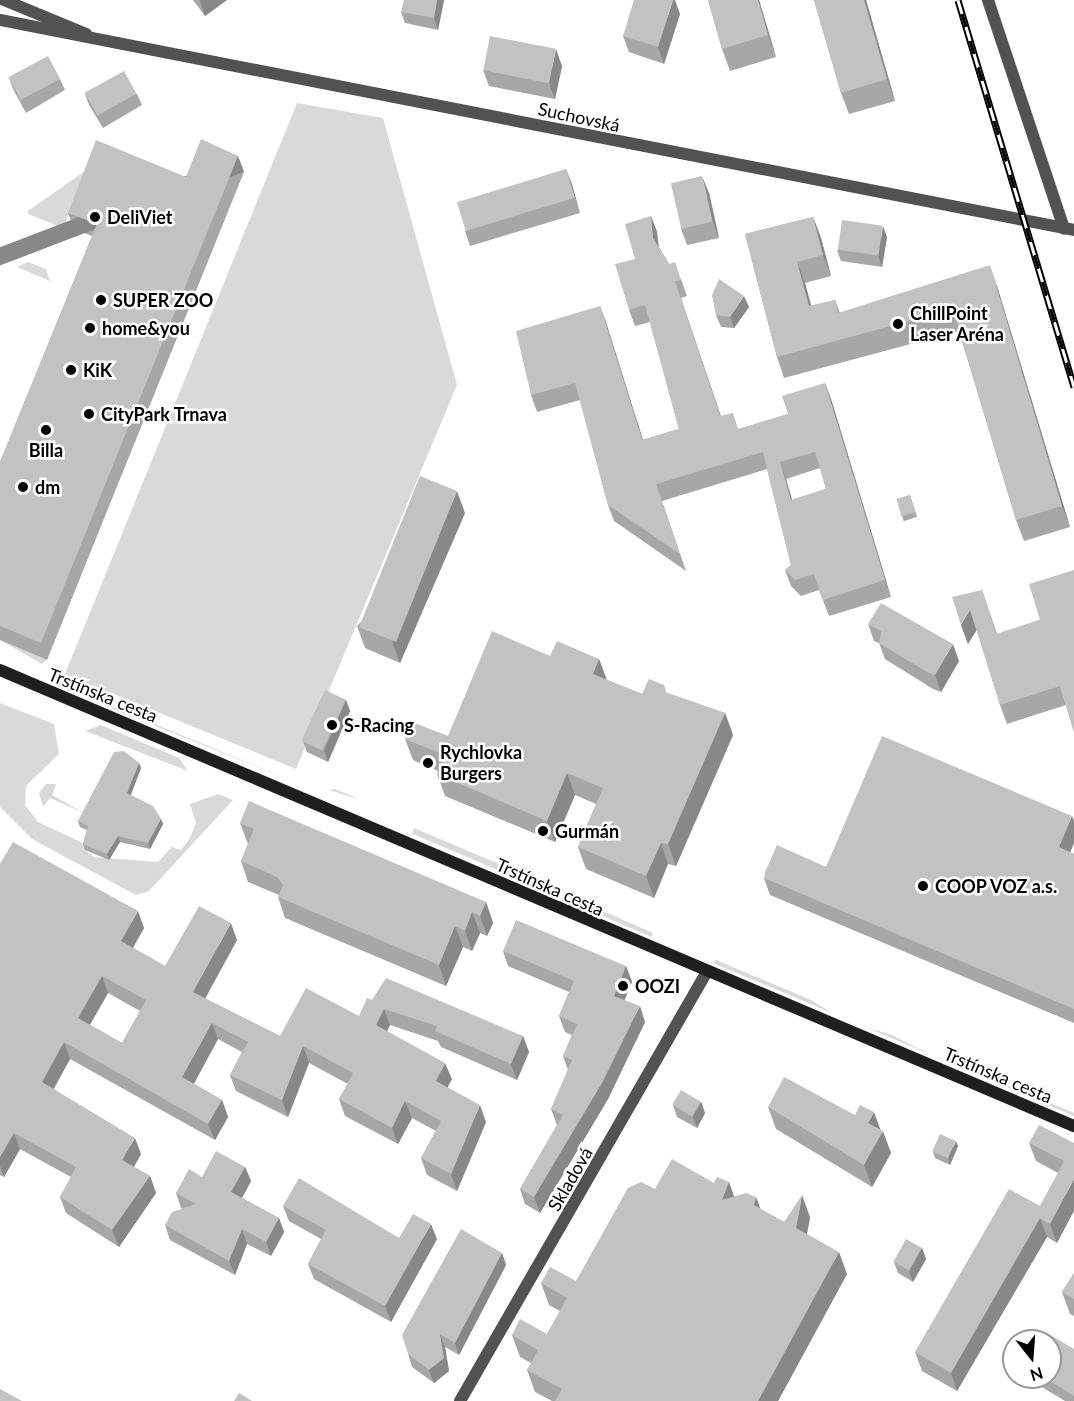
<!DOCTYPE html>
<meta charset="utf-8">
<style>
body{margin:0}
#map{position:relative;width:1074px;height:1401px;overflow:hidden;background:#fff;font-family:Lato,sans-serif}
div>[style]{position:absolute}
.green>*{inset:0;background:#d9d9d9;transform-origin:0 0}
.minor>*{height:12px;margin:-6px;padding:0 6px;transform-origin:6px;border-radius:6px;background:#525252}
.tertiary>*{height:12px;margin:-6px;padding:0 6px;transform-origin:6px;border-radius:6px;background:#525252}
.secondary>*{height:12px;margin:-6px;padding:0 6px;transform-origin:6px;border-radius:6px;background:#1f1f1f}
.rail>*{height:7px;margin-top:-3.5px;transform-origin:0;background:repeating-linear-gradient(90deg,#fff 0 14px,#000 0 28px);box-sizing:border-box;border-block:2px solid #000}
.wall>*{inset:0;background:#a7a7a7;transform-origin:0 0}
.shaded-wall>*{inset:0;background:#888;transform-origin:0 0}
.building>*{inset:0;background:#c2c2c2;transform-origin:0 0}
.dots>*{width:16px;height:16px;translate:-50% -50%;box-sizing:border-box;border:3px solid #fff;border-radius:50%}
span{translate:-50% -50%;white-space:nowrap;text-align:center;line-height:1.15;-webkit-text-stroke:5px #fff;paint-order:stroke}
.street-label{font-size:18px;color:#000}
.poi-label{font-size:18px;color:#000;font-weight:700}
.left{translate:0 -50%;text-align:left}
.north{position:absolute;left:1002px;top:1329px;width:60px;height:60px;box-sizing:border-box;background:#fff;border:2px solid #999;border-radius:50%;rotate:163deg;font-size:16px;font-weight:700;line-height:24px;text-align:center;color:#000}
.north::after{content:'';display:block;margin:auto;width:21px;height:27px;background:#000;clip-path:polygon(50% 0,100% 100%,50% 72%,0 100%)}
</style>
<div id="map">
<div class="green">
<i style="clip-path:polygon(297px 103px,383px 118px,457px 385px,296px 769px,65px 674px)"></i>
<i style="clip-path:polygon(89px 168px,63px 228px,28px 214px,28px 211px)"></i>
<i style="clip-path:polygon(28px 262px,46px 269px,50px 281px,17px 267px)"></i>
<i style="clip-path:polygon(0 640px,47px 660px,42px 664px)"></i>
<i style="clip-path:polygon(58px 684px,295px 782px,56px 686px)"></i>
<i style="clip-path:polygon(0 703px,54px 724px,59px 754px,26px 786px,25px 805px,38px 822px,87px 845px,85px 850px,94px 857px,158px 862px,172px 847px,181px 850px,190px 838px,196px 823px,190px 804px,218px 794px,233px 800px,149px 891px,136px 895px,32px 839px,0 807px)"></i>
<i style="clip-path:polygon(101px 725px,179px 758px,188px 771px,85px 731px)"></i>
<i style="clip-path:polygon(46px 784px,56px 784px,52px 795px,84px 813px,50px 798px,43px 807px,39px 793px)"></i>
<i style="clip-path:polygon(335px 789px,361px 800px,329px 790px)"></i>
<i style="left:414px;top:828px;width:132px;height:6px;rotate:23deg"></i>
<i style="clip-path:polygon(578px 905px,589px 905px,653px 933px,651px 937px)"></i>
<i style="clip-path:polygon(716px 960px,811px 1000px,832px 1013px,713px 963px)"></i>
<i style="clip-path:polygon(868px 1028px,892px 1035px,929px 1054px)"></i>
<i style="clip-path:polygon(938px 1057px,1074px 1113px,1074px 1116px)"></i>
</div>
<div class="minor">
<i style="left:988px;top:0;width:241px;rotate:71.6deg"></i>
<i style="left:460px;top:1401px;width:494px;rotate:-60.1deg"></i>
</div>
<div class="tertiary">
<i style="left:4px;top:0;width:89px;rotate:22.5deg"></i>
<i style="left:0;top:20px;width:1094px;rotate:11.06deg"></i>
</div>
<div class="secondary">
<i style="left:0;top:670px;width:1167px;rotate:23.01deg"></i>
</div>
<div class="rail">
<i style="left:958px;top:0;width:404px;rotate:73.3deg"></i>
</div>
<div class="wall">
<i style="clip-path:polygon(193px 0,227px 0,205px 16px)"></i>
<i style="clip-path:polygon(444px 0,438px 30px,405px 23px,401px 12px)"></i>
<i style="clip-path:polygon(708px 0,759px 0,776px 57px,730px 71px,722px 49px)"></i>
<i style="clip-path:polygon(814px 0,866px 0,895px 101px,849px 114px,841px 93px)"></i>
<i style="clip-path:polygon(680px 14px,664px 64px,629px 52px,623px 36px)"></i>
<i style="clip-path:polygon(562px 66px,555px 99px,489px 86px,483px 70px)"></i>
<i style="clip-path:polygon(9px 78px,60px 79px,65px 90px,26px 113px,13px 89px)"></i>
<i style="clip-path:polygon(85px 94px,137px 94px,142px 105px,103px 128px,89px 105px)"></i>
<i style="clip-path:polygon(566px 169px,580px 213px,470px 246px,465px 231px)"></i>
<i style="clip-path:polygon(244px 172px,47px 660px,0 640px,0 462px,92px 236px,74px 229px,68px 213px,186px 177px)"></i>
<i style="clip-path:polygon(709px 193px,719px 238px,687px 245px,681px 229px)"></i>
<i style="clip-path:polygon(evenodd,651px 216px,657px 232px,659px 247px,669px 264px,681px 279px,687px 296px,681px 298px,721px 416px,739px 429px,788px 414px,825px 383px,831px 399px,891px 597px,829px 616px,819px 590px,801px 596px,791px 586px,785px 570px,791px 565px,767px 469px,662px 501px,686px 571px,614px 521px,608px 505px,580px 400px,537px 412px,531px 395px,600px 306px,642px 440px,679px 429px,650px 322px,635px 326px,629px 310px,635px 259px,651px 216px,820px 468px,826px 489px,792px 500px,786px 479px,820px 468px)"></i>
<i style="clip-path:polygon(813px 217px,821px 238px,831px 276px,805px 283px,811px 306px,835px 300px,840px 313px,997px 286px,1070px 527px,1024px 541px,1016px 520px,959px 331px,784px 378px,777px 357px,745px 234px)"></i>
<i style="clip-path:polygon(887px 237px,882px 267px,841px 261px,837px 250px)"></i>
<i style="clip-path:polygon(749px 307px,734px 328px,721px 327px,716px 315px)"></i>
<i style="left:910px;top:495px;width:23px;height:14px;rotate:72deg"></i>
<i style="clip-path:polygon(465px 513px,400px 663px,365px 648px,357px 626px)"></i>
<i style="clip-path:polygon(982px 590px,997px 634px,1040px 620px,1066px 705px,1007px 724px,1000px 705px,977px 630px,968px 644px,961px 625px)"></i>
<i style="clip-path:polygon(868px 624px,959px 661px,941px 692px,933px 689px,885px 659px,879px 643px,874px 641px)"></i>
<i style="clip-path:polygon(550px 656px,599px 659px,607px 680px,642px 694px,664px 685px,666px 693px,725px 713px,733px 735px,676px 866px,668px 864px,654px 898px,586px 869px,578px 847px,596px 804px,575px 795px,555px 842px,445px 796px,437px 774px,438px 771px,413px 760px,405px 739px,448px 736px)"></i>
<i style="clip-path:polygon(346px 700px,350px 711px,328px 762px,307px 752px,303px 741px)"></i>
<i style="clip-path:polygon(139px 763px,141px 768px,131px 795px,161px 819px,163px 824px,150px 849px,120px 842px,109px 860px,85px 850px,83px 844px,87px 830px,80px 827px,78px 821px)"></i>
<i style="clip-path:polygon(1074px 821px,1074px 843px,1070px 852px,1074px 854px,1074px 1023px,770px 895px,764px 878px)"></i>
<i style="clip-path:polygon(240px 823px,486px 902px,493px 923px,487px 936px,480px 933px,472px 951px,463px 947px,446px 986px,285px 918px,278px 897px,279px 895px,248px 882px,241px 861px,248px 844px)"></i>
<i style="clip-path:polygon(evenodd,0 864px,144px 928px,133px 948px,165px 966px,237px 940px,205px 999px,280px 1036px,359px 1016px,372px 1000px,523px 1036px,529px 1052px,517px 1080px,441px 1047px,438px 1041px,390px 1025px,387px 1031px,452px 1079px,447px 1087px,486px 1122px,457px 1191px,427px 1175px,421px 1158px,436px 1131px,412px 1118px,398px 1144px,345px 1116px,339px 1099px,348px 1084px,309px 1063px,288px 1117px,236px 1091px,230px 1075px,242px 1052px,218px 1039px,194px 1084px,222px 1100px,228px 1117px,215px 1140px,70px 1059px,54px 1089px,141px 1154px,134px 1167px,150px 1176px,156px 1193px,119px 1247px,66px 1213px,60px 1197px,71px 1177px,20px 1149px,4px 1177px,0 1175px,0 864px,108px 993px,140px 1011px,122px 1043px,90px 1025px,108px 993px)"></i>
<i style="clip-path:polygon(503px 951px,626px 966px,632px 982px,624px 1000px,645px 1022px,608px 1099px,540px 1213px,525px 1204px,520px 1189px,557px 1125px,551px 1109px,568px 1070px,563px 1056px,572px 1035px,565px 1032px,559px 1016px,569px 992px,508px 966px)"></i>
<i style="clip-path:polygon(701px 1102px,705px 1113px,697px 1128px,677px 1117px,673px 1105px)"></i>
<i style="clip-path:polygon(768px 1107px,855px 1115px,880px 1129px,891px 1153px,872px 1187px,776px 1129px)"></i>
<i style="clip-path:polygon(1029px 1143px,1074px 1143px,1057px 1243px,1047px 1237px,957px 1391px,922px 1371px,915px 1352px,1040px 1206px,1058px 1173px,1036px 1161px)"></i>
<i style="clip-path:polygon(958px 1146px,950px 1165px,935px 1158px,933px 1152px)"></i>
<i style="clip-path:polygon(245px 1167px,251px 1181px,242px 1198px,279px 1218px,284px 1232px,271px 1256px,247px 1244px,235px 1275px,170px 1240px,165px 1225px,183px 1209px,181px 1208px,176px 1193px,202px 1177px)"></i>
<i style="clip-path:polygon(729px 1182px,734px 1196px,756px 1197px,760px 1209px,784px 1222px,810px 1217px,807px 1234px,847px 1274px,778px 1401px,552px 1401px,535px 1392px,527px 1370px,531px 1363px,520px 1357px,512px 1335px,547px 1334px,560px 1311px,549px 1305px,541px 1283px,576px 1281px,655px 1189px)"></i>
<i style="clip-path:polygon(283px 1206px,399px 1238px,437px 1239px,391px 1322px,314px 1279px,308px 1264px,321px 1239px,289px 1221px)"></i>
<i style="clip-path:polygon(922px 1248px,926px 1259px,913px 1282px,898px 1273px,894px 1262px)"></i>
<i style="clip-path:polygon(502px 1253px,506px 1265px,459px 1355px,445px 1347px,449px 1371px,434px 1383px,412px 1367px,408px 1354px)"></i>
<i style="clip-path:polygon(1074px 1273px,1074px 1316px,1070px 1314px,1062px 1292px)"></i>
<i style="clip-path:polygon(1074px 1349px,1074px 1401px,1065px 1401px,1032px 1381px,1030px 1377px,1050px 1377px)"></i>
</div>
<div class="shaded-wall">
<i style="clip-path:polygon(201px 0,227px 0,205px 16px,200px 1px)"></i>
<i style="clip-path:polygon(437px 0,444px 0,438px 30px,434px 18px)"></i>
<i style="clip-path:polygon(673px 0,675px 0,680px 14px,664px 64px,658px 47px)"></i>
<i style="clip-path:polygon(758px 0,759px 0,776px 57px,768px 35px)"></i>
<i style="clip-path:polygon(864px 0,866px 0,895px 101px,887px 79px)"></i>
<i style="clip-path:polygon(556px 49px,562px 66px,555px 99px,549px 83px)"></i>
<i style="left:238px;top:156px;width:17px;height:525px;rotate:69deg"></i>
<i style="clip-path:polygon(566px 169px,572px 184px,580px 213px,575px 198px)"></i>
<i style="clip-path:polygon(702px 176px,709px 193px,719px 238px,713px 222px)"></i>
<i style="clip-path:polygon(651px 216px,657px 232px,659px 254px,653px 238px)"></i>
<i style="clip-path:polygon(813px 217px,821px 238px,831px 276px,823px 255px)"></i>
<i style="clip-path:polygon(883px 226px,887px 237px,882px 267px,878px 256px)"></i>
<i style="clip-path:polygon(797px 262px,805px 283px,817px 327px,809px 306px)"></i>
<i style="clip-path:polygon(990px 265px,997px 286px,1070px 527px,1062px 506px)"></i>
<i style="clip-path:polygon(744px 296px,749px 307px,734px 328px,730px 317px)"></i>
<i style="clip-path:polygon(600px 306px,606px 322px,648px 456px,642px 440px)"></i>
<i style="clip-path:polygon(825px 383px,831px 399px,891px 597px,885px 580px)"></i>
<i style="clip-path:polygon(780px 462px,786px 479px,797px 517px,791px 500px)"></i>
<i style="clip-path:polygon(457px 491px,465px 513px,400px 663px,392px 641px)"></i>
<i style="clip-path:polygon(970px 610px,977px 629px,968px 644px,961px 625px)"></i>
<i style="clip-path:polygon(953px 644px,959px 661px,941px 692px,935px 675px)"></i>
<i style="clip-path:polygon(599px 659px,607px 681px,593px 674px)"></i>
<i style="clip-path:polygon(346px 700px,350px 711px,328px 762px,324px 751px)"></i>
<i style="clip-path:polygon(725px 713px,733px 735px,676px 866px,668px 844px)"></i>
<i style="clip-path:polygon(139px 763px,141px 768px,129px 799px,127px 793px)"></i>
<i style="clip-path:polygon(567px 773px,575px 795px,555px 842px,547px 821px)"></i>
<i style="clip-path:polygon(1072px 816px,1074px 821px,1074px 843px,1065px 864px,1059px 847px)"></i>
<i style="clip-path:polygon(161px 819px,163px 824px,150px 849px,148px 843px)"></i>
<i style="clip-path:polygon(118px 836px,120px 842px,109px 860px,107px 854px)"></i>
<i style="clip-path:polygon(661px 843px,668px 864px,654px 898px,646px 876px)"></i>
<i style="clip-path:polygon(486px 902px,493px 923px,487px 936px,480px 916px)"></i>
<i style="clip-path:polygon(138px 911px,144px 928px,127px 958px,121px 941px)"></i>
<i style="clip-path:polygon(472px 912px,480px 933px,472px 951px,465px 931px)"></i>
<i style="clip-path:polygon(231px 923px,237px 940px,199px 1009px,193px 992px)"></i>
<i style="clip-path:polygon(455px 926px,463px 947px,446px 986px,439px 965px)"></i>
<i style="clip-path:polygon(626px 966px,632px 982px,620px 1011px,614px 996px)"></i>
<i style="clip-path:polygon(102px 976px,108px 993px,84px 1035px,78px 1018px)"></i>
<i style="clip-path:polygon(640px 1006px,645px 1022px,608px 1099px,540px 1213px,534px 1197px)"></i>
<i style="clip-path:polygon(384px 1009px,390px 1025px,382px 1042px,376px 1025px)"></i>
<i style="clip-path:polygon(212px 1023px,218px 1039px,188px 1094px,182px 1077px)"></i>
<i style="clip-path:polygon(523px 1036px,529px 1052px,517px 1080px,511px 1064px)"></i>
<i style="clip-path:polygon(64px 1042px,70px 1059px,48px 1098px,42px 1082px)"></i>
<i style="clip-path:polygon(303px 1046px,309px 1063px,288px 1117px,282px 1100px)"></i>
<i style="clip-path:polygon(445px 1063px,452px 1079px,442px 1098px,436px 1081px)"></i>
<i style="clip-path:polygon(222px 1100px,228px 1117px,215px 1140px,208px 1124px)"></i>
<i style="clip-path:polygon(405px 1101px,412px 1118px,398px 1144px,392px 1128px)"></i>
<i style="clip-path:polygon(701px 1102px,705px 1113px,697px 1128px,693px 1117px)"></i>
<i style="clip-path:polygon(480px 1105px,486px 1122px,457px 1191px,451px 1174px)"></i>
<i style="clip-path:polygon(874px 1112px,882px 1134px,883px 1131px,891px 1153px,872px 1187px,864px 1165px,868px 1123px)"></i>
<i style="clip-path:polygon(14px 1133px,20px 1149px,4px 1177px,0 1166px,0 1157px)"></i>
<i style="clip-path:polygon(135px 1138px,141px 1154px,128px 1177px,122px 1160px)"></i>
<i style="clip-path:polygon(956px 1141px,958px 1146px,950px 1165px,948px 1159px)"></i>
<i style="clip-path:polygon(245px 1167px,251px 1181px,237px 1207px,231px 1192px)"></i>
<i style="clip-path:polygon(150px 1176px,156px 1193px,119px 1247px,112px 1230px)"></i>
<i style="clip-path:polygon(1074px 1179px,1074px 1211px,1057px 1243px,1050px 1224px)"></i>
<i style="clip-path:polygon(729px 1182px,736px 1203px,722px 1200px)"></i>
<i style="clip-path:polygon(802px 1195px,810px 1217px,804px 1250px,796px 1228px)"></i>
<i style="clip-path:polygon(756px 1197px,764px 1219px,754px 1205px)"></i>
<i style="clip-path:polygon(279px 1218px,284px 1232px,271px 1256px,266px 1242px)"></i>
<i style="clip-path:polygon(1040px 1218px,1047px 1237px,957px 1391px,951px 1373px)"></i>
<i style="clip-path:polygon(431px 1224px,437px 1239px,391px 1322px,385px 1306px)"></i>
<i style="clip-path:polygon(242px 1229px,247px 1244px,235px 1275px,229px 1261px)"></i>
<i style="clip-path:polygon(922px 1248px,926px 1259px,913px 1282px,909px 1271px)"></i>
<i style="clip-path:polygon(839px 1252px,847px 1274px,778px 1401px,758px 1401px)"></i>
<i style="clip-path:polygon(502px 1253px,506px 1265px,459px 1355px,455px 1343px)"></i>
<i style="clip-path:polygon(440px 1334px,445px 1347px,449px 1371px,434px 1383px,429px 1370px)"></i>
</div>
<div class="building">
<i style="clip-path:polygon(404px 0,437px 0,434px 18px,401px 12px)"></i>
<i style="clip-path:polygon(634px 0,673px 0,658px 47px,623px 36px)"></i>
<i style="clip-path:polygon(708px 0,758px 0,768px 35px,722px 49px)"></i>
<i style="clip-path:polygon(814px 0,864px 0,887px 79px,841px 93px)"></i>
<i style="left:490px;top:36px;width:67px;height:35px;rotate:11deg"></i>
<i style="left:48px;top:56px;width:26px;height:45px;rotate:62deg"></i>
<i style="left:124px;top:71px;width:26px;height:45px;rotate:61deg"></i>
<i style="clip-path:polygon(201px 139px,238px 156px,41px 643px,0 626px,0 462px,97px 224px,68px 213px,96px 140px,186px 177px)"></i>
<i style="left:566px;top:169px;width:30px;height:114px;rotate:73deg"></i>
<i style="left:702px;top:176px;width:47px;height:32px;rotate:77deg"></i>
<i style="clip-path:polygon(evenodd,651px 216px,653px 238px,669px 264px,675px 262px,681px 280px,675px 281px,720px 416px,733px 413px,738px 429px,788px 414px,782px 396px,825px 383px,885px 580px,823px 600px,814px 574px,795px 580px,785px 570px,791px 565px,763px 452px,656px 484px,680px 554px,608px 505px,575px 383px,531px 395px,516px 331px,600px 306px,642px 440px,679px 429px,645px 305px,629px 310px,615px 264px,635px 259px,625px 224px,651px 216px,815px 452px,826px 489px,791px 500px,780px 462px,815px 452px)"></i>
<i style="clip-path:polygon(813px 217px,823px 255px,797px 262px,809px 306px,835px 300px,838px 313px,990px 265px,1062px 506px,1016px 520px,953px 309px,777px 357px,745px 234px)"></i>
<i style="left:842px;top:220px;width:41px;height:30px;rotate:8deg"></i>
<i style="clip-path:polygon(719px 279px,744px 296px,730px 317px,716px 315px,712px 295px)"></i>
<i style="left:420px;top:476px;width:40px;height:163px;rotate:22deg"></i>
<i style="left:910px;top:495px;width:18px;height:14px;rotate:74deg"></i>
<i style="clip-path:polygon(1074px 570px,1074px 733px,1060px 686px,1000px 705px,970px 610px,961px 625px,952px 597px,982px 590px,996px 634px,1040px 620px,1029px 584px)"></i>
<i style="clip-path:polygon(881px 603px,953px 644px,935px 675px,927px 672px,879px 643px,881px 631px,868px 624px)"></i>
<i style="clip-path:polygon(492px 631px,550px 656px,557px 641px,599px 659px,593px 674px,642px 694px,649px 679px,664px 685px,665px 692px,725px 713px,668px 844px,661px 843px,646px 876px,578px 847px,603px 788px,567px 773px,547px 821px,437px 774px,445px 755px,405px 739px,412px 722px,448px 736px)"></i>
<i style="left:325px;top:690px;width:23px;height:56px;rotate:25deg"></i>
<i style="clip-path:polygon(882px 736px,1072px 816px,1059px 847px,1074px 854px,1074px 1009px,764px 878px,765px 872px,777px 845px,826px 867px)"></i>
<i style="clip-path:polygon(124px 751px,139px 763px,127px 793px,153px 806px,161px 819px,148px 843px,118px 836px,107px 854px,83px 844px,88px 826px,78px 821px,114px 752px)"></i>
<i style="clip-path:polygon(249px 801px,486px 902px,480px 916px,472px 912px,465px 931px,455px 926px,439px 965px,278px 897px,283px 885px,277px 877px,241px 861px,254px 829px,240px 823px)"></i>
<i style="clip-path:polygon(evenodd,13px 842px,138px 911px,121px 941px,165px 966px,199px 906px,231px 923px,193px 992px,280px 1036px,306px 988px,359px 1016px,367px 998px,372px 1000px,386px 978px,523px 1036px,511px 1064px,435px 1031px,437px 1026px,384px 1009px,376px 1025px,445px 1063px,436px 1081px,480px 1105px,451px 1174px,421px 1158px,441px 1121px,405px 1101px,392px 1128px,339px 1099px,353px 1073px,303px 1046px,282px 1100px,230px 1075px,248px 1042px,212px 1023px,182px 1077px,222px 1100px,208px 1124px,64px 1042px,42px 1082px,135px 1138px,122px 1160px,150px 1176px,112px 1230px,60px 1197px,76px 1167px,14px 1133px,0 1157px,0 864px,13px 842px,102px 976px,146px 1000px,122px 1043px,78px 1018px,102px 976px)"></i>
<i style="clip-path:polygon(516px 920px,626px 966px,614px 996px,640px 1006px,602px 1083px,534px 1197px,520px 1189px,563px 1115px,551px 1109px,572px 1060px,563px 1056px,577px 1024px,559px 1016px,574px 981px,503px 951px)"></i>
<i style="clip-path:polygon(784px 1077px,855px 1115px,860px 1105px,874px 1112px,868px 1123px,883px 1131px,864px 1165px,768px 1107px)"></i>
<i style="left:681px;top:1090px;width:23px;height:17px;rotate:31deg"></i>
<i style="clip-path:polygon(1039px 1125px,1074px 1143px,1074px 1179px,1050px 1224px,1040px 1218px,951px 1373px,915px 1352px,1009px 1189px,1040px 1206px,1056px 1177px,1064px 1161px,1029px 1143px)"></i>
<i style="left:940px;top:1134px;width:17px;height:19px;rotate:24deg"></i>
<i style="clip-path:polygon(216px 1151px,245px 1167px,231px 1192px,279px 1218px,266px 1242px,242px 1229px,229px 1261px,165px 1225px,172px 1212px,196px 1204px,176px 1193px,189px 1169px,202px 1177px)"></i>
<i style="clip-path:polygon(672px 1159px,714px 1183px,717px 1177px,729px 1182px,722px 1200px,746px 1193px,756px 1197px,754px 1205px,784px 1222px,802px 1195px,796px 1228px,839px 1252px,758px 1401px,555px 1401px,562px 1389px,527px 1370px,538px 1350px,512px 1335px,520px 1319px,547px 1334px,567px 1298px,541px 1283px,550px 1267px,576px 1281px,628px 1188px,641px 1182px,655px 1189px)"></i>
<i style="clip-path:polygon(299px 1178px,399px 1238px,413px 1214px,431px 1224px,385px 1306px,308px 1264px,326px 1230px,283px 1206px)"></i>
<i style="clip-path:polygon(461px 1229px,502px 1253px,455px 1343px,440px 1334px,444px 1358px,429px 1370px,408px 1354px,402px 1335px)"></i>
<i style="left:906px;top:1239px;width:18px;height:26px;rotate:29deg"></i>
<i style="clip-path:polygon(1074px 1273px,1074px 1299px,1062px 1292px)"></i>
<i style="clip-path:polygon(1047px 1333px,1074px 1349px,1074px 1396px,1043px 1377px,1050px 1377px,1050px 1341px,1042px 1341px)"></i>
<i style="clip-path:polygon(0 1389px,22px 1401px,0 1401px)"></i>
<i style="clip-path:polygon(239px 1393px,252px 1401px,234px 1401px)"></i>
</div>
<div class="dots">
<i style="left:95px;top:217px;background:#000"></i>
<i style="left:101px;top:300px;background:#000"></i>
<i style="left:898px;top:324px;background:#000"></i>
<i style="left:90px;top:328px;background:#000"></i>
<i style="left:71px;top:370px;background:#000"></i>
<i style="left:89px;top:414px;background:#000"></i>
<i style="left:46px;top:430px;background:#000"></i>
<i style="left:23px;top:487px;background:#000"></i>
<i style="left:332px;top:725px;background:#000"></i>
<i style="left:428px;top:763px;background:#000"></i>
<i style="left:543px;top:831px;background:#000"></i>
<i style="left:923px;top:886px;background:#000"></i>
<i style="left:623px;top:986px;background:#000"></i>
</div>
<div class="street-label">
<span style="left:579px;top:117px;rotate:12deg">Suchovská</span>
<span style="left:103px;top:695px;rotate:22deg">Trstínska cesta</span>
<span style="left:550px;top:887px;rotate:24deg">Trstínska cesta</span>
<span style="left:998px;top:1075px;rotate:23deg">Trstínska cesta</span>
<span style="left:570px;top:1179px;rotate:-60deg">Skladová</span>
</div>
<div class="poi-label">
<span class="left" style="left:107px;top:217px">DeliViet</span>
<span class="left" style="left:113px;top:300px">SUPER ZOO</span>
<span class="left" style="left:910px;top:324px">ChillPoint<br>Laser Aréna</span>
<span class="left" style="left:102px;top:328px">home&amp;you</span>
<span class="left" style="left:83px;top:370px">KiK</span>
<span class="left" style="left:101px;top:414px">CityPark Trnava</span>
<span style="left:46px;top:450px">Billa</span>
<span class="left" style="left:35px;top:487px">dm</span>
<span class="left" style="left:344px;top:725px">S-Racing</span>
<span class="left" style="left:440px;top:763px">Rychlovka<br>Burgers</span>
<span class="left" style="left:555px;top:831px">Gurmán</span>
<span class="left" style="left:935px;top:886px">COOP VOZ a.s.</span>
<span class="left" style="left:635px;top:986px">OOZI</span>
</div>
<div class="north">N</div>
</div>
